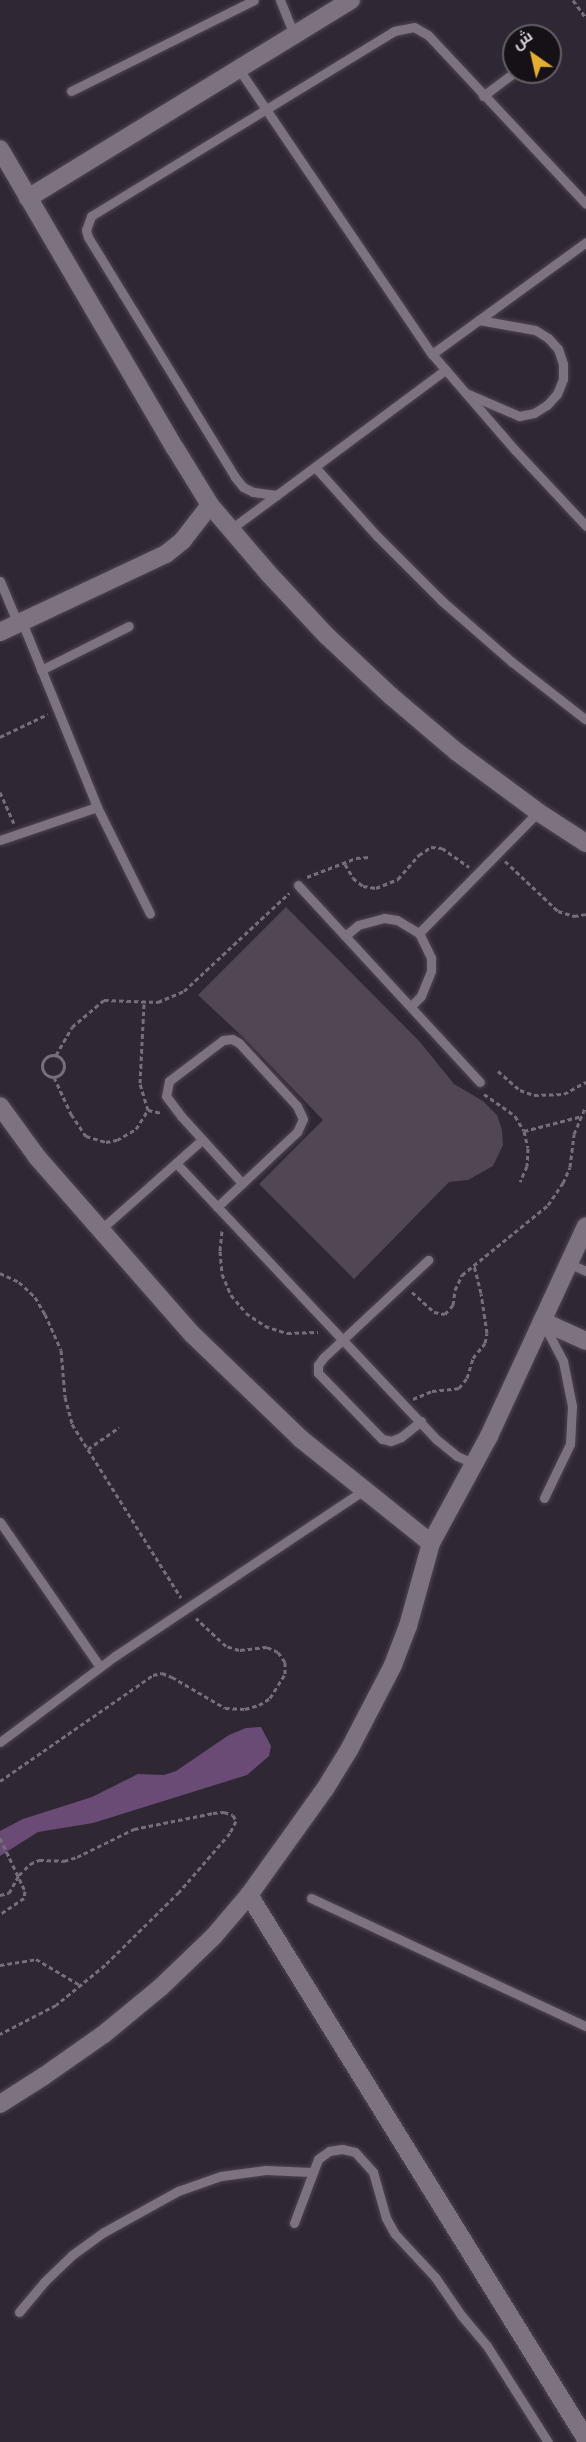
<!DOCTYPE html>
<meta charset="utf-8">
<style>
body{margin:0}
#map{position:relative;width:586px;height:2442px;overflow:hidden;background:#2f2733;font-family:Overpass,Cairo,sans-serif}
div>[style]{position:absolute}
.water>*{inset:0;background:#6a4b76}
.building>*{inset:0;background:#514754}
.path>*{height:3px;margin-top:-1.5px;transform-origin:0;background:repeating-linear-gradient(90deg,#766e79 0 4.5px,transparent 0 7.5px)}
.path>.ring{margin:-1.5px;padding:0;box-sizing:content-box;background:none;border:3px solid #766e79;border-radius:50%}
.roads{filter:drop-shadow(0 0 2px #4d454f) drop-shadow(0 0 2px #4d454f)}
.lane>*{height:9px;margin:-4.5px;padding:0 4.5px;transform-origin:4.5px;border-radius:4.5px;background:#7c7280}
.street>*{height:18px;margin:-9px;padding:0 9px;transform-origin:9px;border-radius:9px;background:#7c7280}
span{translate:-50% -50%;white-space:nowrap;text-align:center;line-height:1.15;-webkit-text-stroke:6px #151117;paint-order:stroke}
.north{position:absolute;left:502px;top:24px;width:60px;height:60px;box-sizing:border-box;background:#151117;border:2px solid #635e65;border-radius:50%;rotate:326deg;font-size:16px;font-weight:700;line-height:24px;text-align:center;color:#d7d1d9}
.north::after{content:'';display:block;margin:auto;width:21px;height:27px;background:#e1af34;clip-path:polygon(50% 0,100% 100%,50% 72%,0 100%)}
</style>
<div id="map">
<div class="water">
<i style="clip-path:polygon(261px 1727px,271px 1746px,269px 1756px,247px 1775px,93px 1823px,38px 1832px,0 1856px,0 1831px,23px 1819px,92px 1797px,138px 1774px,164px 1775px,176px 1771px,229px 1735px,246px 1728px)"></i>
</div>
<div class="building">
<i style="clip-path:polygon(286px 907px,420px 1042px,454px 1084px,483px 1101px,497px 1115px,502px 1130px,503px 1145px,493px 1166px,468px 1180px,449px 1182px,354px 1279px,259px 1184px,323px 1120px,244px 1038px,198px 995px)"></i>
</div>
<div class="path">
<i style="left:573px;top:0;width:22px;rotate:54deg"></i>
<i style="left:0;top:737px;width:53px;rotate:-25.6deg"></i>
<i style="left:0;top:792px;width:34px;rotate:66deg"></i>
<i style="left:505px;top:861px;width:73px;rotate:43.3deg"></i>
<i style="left:558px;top:911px;width:17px;rotate:17deg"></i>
<i style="left:574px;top:916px;width:12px;rotate:-9deg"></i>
<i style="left:345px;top:864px;width:16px;rotate:60deg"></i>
<i style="left:353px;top:878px;width:13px;rotate:39deg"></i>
<i style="left:363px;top:886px;width:13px;rotate:9deg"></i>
<i style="left:376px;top:888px;width:24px;rotate:-22deg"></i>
<i style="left:398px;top:879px;width:32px;rotate:-49deg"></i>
<i style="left:419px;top:855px;width:14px;rotate:-34deg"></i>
<i style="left:431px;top:847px;width:11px;rotate:5deg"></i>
<i style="left:442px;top:848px;width:33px;rotate:35deg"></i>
<i style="left:307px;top:877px;width:53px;rotate:-21.2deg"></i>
<i style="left:356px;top:858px;width:14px;rotate:-4deg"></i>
<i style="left:56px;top:1055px;width:32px;rotate:-60deg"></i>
<i style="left:72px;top:1027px;width:42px;rotate:-40.2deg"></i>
<i style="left:104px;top:1000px;width:54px;rotate:2.1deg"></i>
<i style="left:158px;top:1002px;width:28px;rotate:-23deg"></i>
<i style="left:184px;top:991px;width:144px;rotate:-43deg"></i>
<i class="ring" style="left:42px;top:1055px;width:19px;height:19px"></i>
<i style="left:498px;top:1071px;width:29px;rotate:41deg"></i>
<i style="left:520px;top:1090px;width:15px;rotate:20deg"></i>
<i style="left:534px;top:1095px;width:30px;rotate:-2deg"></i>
<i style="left:564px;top:1094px;width:25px;rotate:-29deg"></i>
<i style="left:54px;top:1077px;width:41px;rotate:65.3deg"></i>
<i style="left:71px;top:1114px;width:27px;rotate:56deg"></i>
<i style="left:86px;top:1136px;width:21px;rotate:17deg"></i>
<i style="left:106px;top:1142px;width:11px;rotate:-10deg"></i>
<i style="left:117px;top:1140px;width:22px;rotate:-30deg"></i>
<i style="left:136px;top:1129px;width:22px;rotate:-58deg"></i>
<i style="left:148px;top:1110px;width:28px;rotate:-107deg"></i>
<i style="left:140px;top:1083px;width:79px;rotate:-87.1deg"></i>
<i style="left:484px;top:1094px;width:38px;rotate:35deg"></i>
<i style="left:515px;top:1116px;width:17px;rotate:59deg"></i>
<i style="left:524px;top:1131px;width:17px;rotate:77deg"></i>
<i style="left:528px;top:1148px;width:18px;rotate:93deg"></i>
<i style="left:527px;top:1166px;width:17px;rotate:114deg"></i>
<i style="left:148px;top:1110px;width:14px;rotate:12deg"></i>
<i style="left:524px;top:1131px;width:60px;rotate:-14.5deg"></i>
<i style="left:222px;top:1231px;width:20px;rotate:96deg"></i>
<i style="left:220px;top:1251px;width:23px;rotate:85deg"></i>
<i style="left:222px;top:1274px;width:23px;rotate:67deg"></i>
<i style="left:231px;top:1295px;width:23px;rotate:50deg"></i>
<i style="left:246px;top:1313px;width:23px;rotate:34deg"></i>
<i style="left:265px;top:1326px;width:23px;rotate:18deg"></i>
<i style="left:287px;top:1333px;width:31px;rotate:-2deg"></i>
<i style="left:0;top:1273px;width:21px;rotate:25deg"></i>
<i style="left:19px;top:1282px;width:22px;rotate:43deg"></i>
<i style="left:35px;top:1297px;width:20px;rotate:60deg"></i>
<i style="left:45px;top:1314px;width:39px;rotate:66deg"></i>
<i style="left:61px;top:1350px;width:47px;rotate:85.1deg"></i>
<i style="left:65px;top:1397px;width:28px;rotate:75deg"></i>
<i style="left:72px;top:1424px;width:205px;rotate:57.9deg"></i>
<i style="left:412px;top:1292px;width:30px;rotate:42deg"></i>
<i style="left:434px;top:1312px;width:11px;rotate:10deg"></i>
<i style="left:445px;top:1314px;width:12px;rotate:-48deg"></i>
<i style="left:453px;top:1305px;width:15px;rotate:-82deg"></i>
<i style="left:455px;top:1290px;width:17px;rotate:-65deg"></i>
<i style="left:462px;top:1275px;width:111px;rotate:-39.1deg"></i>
<i style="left:548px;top:1205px;width:27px;rotate:-56deg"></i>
<i style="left:563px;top:1183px;width:17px;rotate:-66deg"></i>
<i style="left:570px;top:1167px;width:33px;rotate:-83deg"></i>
<i style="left:574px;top:1134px;width:30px;rotate:-67deg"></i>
<i style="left:413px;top:1399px;width:21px;rotate:-23deg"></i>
<i style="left:432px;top:1391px;width:27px;rotate:-6deg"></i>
<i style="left:459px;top:1388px;width:13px;rotate:-51deg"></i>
<i style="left:467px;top:1378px;width:21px;rotate:-73deg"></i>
<i style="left:473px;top:1358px;width:19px;rotate:-51deg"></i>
<i style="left:485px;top:1343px;width:10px;rotate:-79deg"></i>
<i style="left:487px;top:1333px;width:40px;rotate:-98.5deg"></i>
<i style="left:481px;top:1293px;width:29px;rotate:-104deg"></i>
<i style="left:88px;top:1449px;width:38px;rotate:-35deg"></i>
<i style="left:0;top:1781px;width:186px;rotate:-34.7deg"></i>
<i style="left:153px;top:1675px;width:9px;rotate:-13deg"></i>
<i style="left:162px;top:1673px;width:11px;rotate:22deg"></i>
<i style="left:172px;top:1677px;width:61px;rotate:30.3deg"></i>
<i style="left:225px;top:1708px;width:20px;rotate:3deg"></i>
<i style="left:245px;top:1709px;width:15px;rotate:-16deg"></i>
<i style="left:259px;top:1705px;width:13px;rotate:-32deg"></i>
<i style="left:270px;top:1698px;width:28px;rotate:-58deg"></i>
<i style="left:285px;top:1674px;width:12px;rotate:-90deg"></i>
<i style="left:285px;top:1662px;width:12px;rotate:-125deg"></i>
<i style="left:278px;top:1652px;width:12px;rotate:-156deg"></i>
<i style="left:267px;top:1647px;width:28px;rotate:174deg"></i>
<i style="left:239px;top:1650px;width:14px;rotate:-163deg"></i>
<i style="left:226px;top:1646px;width:41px;rotate:-137deg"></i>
<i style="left:0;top:1838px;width:59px;rotate:64.7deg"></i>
<i style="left:25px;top:1891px;width:7px;rotate:98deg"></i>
<i style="left:24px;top:1898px;width:29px;rotate:146deg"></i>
<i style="left:0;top:1895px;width:9px;rotate:-13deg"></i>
<i style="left:9px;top:1893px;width:21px;rotate:-61deg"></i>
<i style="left:19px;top:1875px;width:16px;rotate:-45deg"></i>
<i style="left:30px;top:1864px;width:10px;rotate:-24deg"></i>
<i style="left:39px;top:1860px;width:25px;rotate:2deg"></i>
<i style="left:64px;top:1861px;width:14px;rotate:-17deg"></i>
<i style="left:77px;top:1857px;width:64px;rotate:-26.2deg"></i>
<i style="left:134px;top:1829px;width:81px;rotate:-11.4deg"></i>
<i style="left:213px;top:1813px;width:11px;rotate:-5deg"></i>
<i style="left:224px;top:1812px;width:9px;rotate:18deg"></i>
<i style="left:233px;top:1815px;width:7px;rotate:63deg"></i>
<i style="left:236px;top:1821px;width:13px;rotate:117deg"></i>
<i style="left:230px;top:1833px;width:78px;rotate:130.8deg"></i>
<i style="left:179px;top:1892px;width:104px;rotate:135.4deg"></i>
<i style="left:105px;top:1965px;width:63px;rotate:140.8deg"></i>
<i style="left:56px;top:2005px;width:63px;rotate:152.6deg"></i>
<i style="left:0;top:1965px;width:36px;rotate:-9deg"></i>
<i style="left:36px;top:1959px;width:51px;rotate:30.6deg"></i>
</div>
<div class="roads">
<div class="lane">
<i style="left:280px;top:0;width:37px;rotate:68deg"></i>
<i style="left:238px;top:68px;width:346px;rotate:55.9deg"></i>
<i style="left:432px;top:354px;width:127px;rotate:49.2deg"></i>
<i style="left:515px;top:450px;width:104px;rotate:46.9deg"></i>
<i style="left:71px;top:91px;width:204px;rotate:-26.4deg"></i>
<i style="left:483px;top:96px;width:40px;rotate:-37deg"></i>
<i style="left:432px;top:354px;width:190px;rotate:-36deg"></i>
<i style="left:468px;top:394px;width:56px;rotate:23.3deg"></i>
<i style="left:519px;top:416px;width:15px;rotate:-11deg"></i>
<i style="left:534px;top:413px;width:15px;rotate:-32deg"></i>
<i style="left:547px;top:405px;width:15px;rotate:-48deg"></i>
<i style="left:557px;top:394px;width:16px;rotate:-68deg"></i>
<i style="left:563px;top:379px;width:15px;rotate:-90deg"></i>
<i style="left:563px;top:364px;width:16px;rotate:-108deg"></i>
<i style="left:558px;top:349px;width:15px;rotate:-132deg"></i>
<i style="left:548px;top:338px;width:15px;rotate:-148deg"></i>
<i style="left:535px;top:330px;width:57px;rotate:-169.9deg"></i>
<i style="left:315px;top:467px;width:93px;rotate:48.1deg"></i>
<i style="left:377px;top:536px;width:92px;rotate:45deg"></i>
<i style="left:442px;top:601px;width:93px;rotate:41.1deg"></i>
<i style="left:512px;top:662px;width:93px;rotate:38deg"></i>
<i style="left:277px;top:495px;width:24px;rotate:-173deg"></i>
<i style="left:253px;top:492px;width:11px;rotate:-153deg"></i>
<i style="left:243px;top:487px;width:13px;rotate:-129deg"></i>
<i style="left:235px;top:477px;width:281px;rotate:-121.5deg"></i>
<i style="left:88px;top:237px;width:7px;rotate:-106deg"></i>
<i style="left:86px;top:230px;width:15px;rotate:-70deg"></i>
<i style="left:91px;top:216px;width:355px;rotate:-31.4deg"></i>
<i style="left:394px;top:31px;width:20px;rotate:-11deg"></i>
<i style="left:414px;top:27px;width:16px;rotate:30deg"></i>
<i style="left:428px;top:35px;width:231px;rotate:46.9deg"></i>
<i style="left:231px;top:529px;width:267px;rotate:-36.6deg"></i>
<i style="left:0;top:581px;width:47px;rotate:67.3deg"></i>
<i style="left:22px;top:622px;width:200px;rotate:67.9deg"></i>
<i style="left:97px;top:807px;width:119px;rotate:63.6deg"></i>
<i style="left:41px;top:670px;width:98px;rotate:-26.6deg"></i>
<i style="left:0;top:840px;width:102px;rotate:-18.8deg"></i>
<i style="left:298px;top:885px;width:268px;rotate:47.3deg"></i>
<i style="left:419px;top:933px;width:170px;rotate:-45.5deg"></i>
<i style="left:345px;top:936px;width:17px;rotate:-40deg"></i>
<i style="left:358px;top:925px;width:27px;rotate:-15deg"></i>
<i style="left:384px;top:918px;width:13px;rotate:9deg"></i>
<i style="left:397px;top:920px;width:26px;rotate:31deg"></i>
<i style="left:419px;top:933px;width:28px;rotate:64deg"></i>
<i style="left:431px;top:958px;width:13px;rotate:90deg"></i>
<i style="left:431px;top:971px;width:27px;rotate:112deg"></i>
<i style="left:421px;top:996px;width:14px;rotate:135deg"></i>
<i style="left:176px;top:1163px;width:379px;rotate:46.7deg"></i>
<i style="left:436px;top:1439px;width:27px;rotate:39deg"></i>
<i style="left:457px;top:1456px;width:20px;rotate:24deg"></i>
<i style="left:217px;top:1207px;width:110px;rotate:-43.2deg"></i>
<i style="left:297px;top:1132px;width:14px;rotate:-65deg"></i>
<i style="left:303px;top:1119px;width:14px;rotate:-115deg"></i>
<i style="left:297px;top:1106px;width:86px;rotate:-132.6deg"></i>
<i style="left:239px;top:1043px;width:8px;rotate:-150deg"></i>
<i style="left:232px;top:1039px;width:9px;rotate:174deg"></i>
<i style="left:223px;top:1040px;width:68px;rotate:142.8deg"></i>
<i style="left:169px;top:1081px;width:15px;rotate:101deg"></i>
<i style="left:166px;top:1096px;width:25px;rotate:53deg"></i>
<i style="left:181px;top:1116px;width:91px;rotate:47.7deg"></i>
<i style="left:99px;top:1231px;width:137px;rotate:-41.5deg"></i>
<i style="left:568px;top:1263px;width:20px;rotate:24deg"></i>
<i style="left:543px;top:1323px;width:43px;rotate:62.2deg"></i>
<i style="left:563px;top:1361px;width:46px;rotate:78.7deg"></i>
<i style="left:572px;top:1406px;width:38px;rotate:93deg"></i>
<i style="left:570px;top:1444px;width:60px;rotate:115.7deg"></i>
<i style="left:421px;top:1421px;width:26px;rotate:141deg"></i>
<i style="left:401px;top:1437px;width:11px;rotate:158deg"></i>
<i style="left:391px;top:1441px;width:9px;rotate:-167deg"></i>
<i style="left:382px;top:1439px;width:92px;rotate:-134.1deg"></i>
<i style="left:318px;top:1373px;width:8px;rotate:-90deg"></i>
<i style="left:318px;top:1365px;width:9px;rotate:-54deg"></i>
<i style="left:323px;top:1358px;width:144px;rotate:-43deg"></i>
<i style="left:0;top:1522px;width:176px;rotate:55.4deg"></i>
<i style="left:0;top:1742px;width:144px;rotate:-36.8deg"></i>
<i style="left:115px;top:1656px;width:297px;rotate:-33.7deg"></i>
<i style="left:311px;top:1898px;width:303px;rotate:25deg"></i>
<i style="left:294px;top:2223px;width:68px;rotate:-69.4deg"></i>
<i style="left:318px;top:2159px;width:14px;rotate:-36deg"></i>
<i style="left:329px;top:2151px;width:13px;rotate:-9deg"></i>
<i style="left:342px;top:2149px;width:13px;rotate:13deg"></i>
<i style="left:355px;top:2152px;width:27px;rotate:48deg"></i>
<i style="left:373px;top:2172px;width:48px;rotate:74.2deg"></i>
<i style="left:386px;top:2218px;width:18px;rotate:61deg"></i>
<i style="left:395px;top:2234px;width:59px;rotate:47.1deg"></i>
<i style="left:435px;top:2277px;width:46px;rotate:55.6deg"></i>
<i style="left:461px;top:2315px;width:40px;rotate:50deg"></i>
<i style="left:487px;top:2346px;width:114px;rotate:57.6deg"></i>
<i style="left:19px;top:2312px;width:39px;rotate:-50deg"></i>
<i style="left:44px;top:2282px;width:39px;rotate:-44deg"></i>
<i style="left:72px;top:2255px;width:39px;rotate:-36deg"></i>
<i style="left:104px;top:2232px;width:85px;rotate:-29deg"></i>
<i style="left:178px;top:2191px;width:46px;rotate:-19.2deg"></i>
<i style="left:221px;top:2176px;width:45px;rotate:-7.6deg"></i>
<i style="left:266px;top:2170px;width:45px;rotate:2.5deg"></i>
</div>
<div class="street">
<i style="left:0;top:149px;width:346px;rotate:59.7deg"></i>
<i style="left:175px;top:448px;width:67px;rotate:58.4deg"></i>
<i style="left:210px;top:505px;width:89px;rotate:49.5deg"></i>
<i style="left:268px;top:573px;width:86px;rotate:46.9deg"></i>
<i style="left:327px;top:636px;width:88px;rotate:43.2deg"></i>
<i style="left:391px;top:696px;width:87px;rotate:40.3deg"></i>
<i style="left:457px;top:752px;width:101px;rotate:36.5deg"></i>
<i style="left:538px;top:812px;width:57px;rotate:32.9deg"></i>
<i style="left:28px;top:198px;width:379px;rotate:-31.5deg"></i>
<i style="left:0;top:632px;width:183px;rotate:-25.2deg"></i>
<i style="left:166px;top:554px;width:22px;rotate:-39deg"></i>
<i style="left:183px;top:540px;width:44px;rotate:-52.4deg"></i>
<i style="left:0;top:1106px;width:63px;rotate:54deg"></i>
<i style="left:37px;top:1157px;width:235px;rotate:48.8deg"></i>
<i style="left:192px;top:1334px;width:151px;rotate:43.9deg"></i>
<i style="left:301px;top:1439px;width:166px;rotate:38.7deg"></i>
<i style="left:542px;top:1321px;width:48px;rotate:24.4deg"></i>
<i style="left:249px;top:1895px;width:640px;rotate:58.22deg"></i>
<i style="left:0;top:2104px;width:52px;rotate:-32.5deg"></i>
<i style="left:44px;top:2076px;width:73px;rotate:-35deg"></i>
<i style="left:104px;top:2034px;width:74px;rotate:-39.5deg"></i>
<i style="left:161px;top:1987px;width:74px;rotate:-43.9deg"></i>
<i style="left:214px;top:1936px;width:54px;rotate:-49.5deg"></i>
<i style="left:249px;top:1895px;width:130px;rotate:-54.4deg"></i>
<i style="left:325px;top:1789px;width:46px;rotate:-58.4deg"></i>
<i style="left:349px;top:1750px;width:96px;rotate:-62.6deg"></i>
<i style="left:393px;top:1665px;width:42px;rotate:-69deg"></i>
<i style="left:408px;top:1626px;width:86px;rotate:-74.5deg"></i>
<i style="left:431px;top:1543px;width:122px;rotate:-61.5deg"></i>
<i style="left:489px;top:1436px;width:231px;rotate:-65.2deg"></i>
</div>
</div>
<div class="north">ش</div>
</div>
